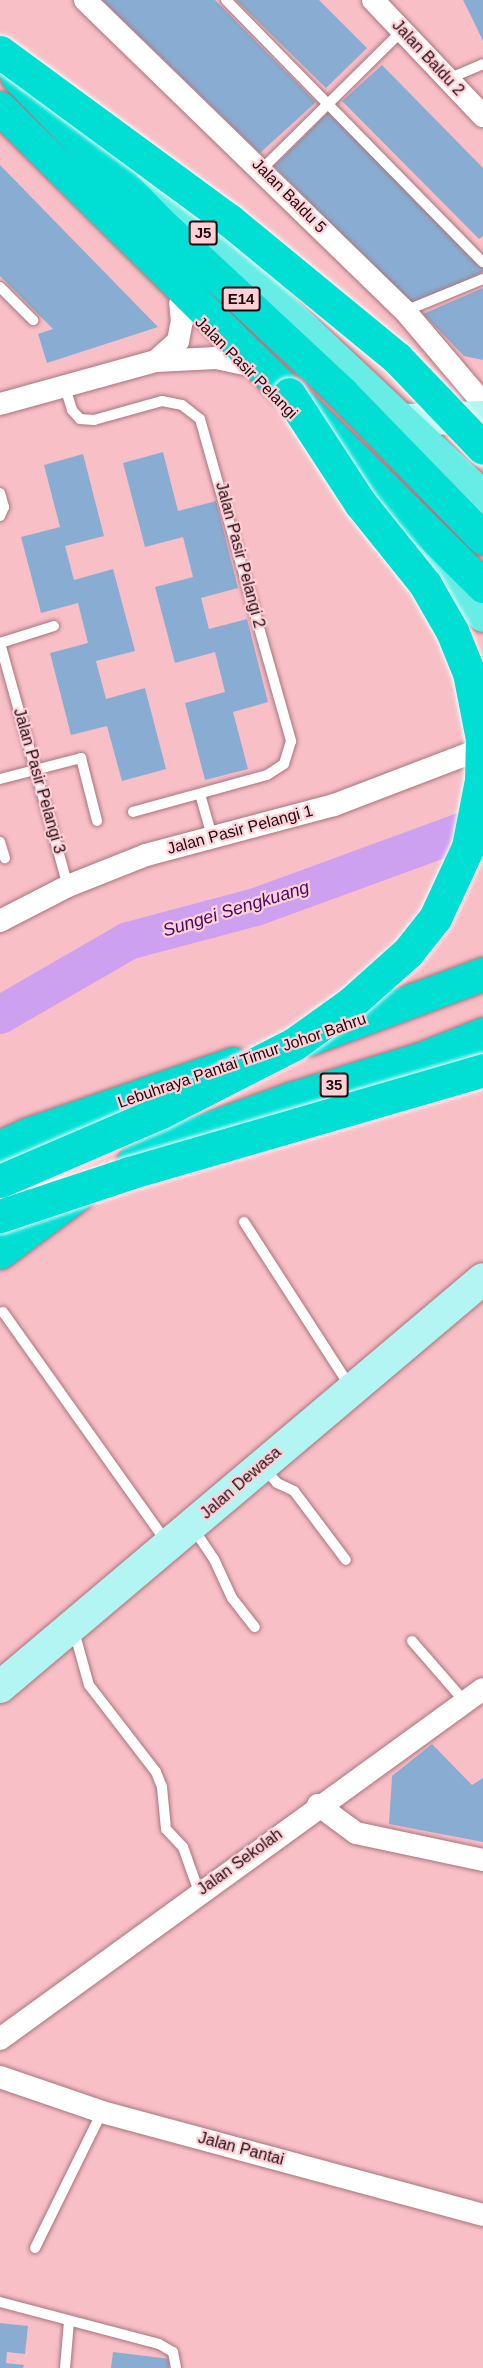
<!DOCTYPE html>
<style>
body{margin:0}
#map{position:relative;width:483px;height:2368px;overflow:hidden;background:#f9bfc7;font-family:Arial,sans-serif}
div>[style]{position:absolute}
.river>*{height:38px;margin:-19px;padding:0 19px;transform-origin:19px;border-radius:19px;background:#cda1ef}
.building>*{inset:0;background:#89add2}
.roads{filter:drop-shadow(0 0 2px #a9747c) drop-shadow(0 0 2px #a9747c)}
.lane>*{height:10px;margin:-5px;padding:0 5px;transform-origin:5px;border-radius:5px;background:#fff}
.street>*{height:22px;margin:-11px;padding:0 11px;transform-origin:11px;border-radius:11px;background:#fff}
.secondary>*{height:32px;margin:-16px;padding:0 16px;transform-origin:16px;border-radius:16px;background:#b3f5f2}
.primary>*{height:33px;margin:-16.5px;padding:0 16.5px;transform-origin:16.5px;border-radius:16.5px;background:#67ece6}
.highway>*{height:33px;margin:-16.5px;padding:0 16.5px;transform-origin:16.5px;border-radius:16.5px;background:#01dfd5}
.bridges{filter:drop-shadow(0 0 2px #fff) drop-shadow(0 0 2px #fff)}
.highway-bridge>*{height:33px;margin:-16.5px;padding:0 16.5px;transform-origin:16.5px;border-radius:16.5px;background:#01dfd5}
span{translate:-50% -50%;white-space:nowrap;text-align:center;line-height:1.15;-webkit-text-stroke:4.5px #ffd0d6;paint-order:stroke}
.shield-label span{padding:2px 4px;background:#ffd0d6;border:2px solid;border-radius:4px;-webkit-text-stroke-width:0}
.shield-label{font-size:15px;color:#1d0a0e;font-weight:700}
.street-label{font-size:16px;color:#1d0a0e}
.water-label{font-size:18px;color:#460867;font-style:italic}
</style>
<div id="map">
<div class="river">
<i style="left:0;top:1015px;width:148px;rotate:-30deg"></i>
<i style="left:128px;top:941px;width:132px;rotate:-14.9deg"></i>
<i style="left:256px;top:907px;width:242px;rotate:-20.1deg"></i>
</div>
<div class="building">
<i style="clip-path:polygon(102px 0,215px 0,316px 102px,260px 153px)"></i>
<i style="clip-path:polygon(236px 0,319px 0,367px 48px,326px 88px)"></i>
<i style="clip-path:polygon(463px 0,483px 0,483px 41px,473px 20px)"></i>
<i style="clip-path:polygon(382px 65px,483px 168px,483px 236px,479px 239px,342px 101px)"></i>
<i style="clip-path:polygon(328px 112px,483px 266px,483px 272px,413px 306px,274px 166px)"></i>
<i style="clip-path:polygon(0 165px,158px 327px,47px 363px,38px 334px,53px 329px,0 276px)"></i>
<i style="clip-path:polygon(483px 288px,483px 360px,464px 356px,423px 314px)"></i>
<i style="clip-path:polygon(163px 452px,178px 511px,216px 501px,238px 588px,201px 598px,209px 629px,247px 619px,268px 702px,233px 712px,248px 769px,205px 780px,185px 703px,225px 692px,215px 652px,175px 663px,155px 587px,193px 577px,183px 537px,145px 547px,123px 463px)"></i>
<i style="clip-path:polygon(83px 454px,104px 536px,65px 546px,74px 580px,113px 569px,135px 651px,96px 661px,106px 699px,145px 688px,166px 769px,122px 781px,107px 726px,71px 735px,50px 653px,88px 643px,78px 603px,41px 613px,21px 537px,60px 527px,44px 465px)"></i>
<i style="clip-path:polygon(432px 1744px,472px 1785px,483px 1778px,483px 1842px,389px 1824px,392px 1776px)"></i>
<i style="clip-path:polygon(0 2323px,28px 2326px,25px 2354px,7px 2352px,6px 2363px,24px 2365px,23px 2368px,0 2368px)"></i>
<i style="clip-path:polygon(113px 2352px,170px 2359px,169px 2368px,111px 2368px)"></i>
</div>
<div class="roads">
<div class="lane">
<i style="left:226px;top:0;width:367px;rotate:45.6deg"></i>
<i style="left:448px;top:79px;width:38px;rotate:-23deg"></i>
<i style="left:262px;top:169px;width:197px;rotate:-44.6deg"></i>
<i style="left:0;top:287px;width:47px;rotate:45deg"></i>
<i style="left:405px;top:311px;width:84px;rotate:-22.3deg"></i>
<i style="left:65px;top:387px;width:24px;rotate:73deg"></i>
<i style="left:72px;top:410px;width:12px;rotate:48deg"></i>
<i style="left:80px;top:419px;width:14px;rotate:4deg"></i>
<i style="left:94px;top:420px;width:71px;rotate:-15.6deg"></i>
<i style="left:162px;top:401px;width:20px;rotate:11deg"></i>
<i style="left:182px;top:405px;width:23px;rotate:38deg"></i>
<i style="left:200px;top:419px;width:335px;rotate:74.2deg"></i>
<i style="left:291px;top:741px;width:24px;rotate:107deg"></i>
<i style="left:284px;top:764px;width:20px;rotate:147deg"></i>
<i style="left:267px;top:775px;width:139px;rotate:164.6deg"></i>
<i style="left:0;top:493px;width:15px;rotate:74deg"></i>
<i style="left:4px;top:507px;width:10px;rotate:114deg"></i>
<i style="left:54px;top:626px;width:57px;rotate:162.5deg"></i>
<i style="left:0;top:643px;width:252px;rotate:74.4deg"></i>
<i style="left:0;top:779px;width:84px;rotate:-14.5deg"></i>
<i style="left:81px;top:758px;width:65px;rotate:75.7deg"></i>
<i style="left:200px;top:794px;width:44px;rotate:74.1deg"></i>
<i style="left:0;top:842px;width:17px;rotate:73deg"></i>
<i style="left:244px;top:1222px;width:197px;rotate:57.2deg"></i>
<i style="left:3px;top:1312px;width:283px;rotate:54.6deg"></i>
<i style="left:264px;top:1468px;width:20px;rotate:49deg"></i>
<i style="left:277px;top:1483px;width:19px;rotate:25deg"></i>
<i style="left:294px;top:1491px;width:86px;rotate:53deg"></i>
<i style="left:193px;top:1528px;width:37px;rotate:56deg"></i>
<i style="left:214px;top:1559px;width:43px;rotate:65.2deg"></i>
<i style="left:232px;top:1598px;width:37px;rotate:52deg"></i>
<i style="left:74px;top:1631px;width:56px;rotate:74.5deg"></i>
<i style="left:89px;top:1685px;width:110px;rotate:52.4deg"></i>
<i style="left:156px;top:1772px;width:16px;rotate:68deg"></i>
<i style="left:162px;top:1787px;width:42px;rotate:84.6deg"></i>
<i style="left:166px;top:1829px;width:25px;rotate:47deg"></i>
<i style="left:183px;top:1847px;width:48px;rotate:70.4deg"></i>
<i style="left:412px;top:1641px;width:81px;rotate:49deg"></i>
<i style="left:35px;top:2248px;width:152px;rotate:-63.8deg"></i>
<i style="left:0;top:2302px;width:164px;rotate:14.8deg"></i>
<i style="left:159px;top:2344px;width:16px;rotate:30deg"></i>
<i style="left:173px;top:2352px;width:16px;rotate:79deg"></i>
<i style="left:65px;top:2368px;width:47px;rotate:-85.1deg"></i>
</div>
<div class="street">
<i style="left:85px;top:0;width:446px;rotate:44.2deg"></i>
<i style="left:405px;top:311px;width:121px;rotate:49.7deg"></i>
<i style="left:373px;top:0;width:160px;rotate:46.5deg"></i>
<i style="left:156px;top:361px;width:30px;rotate:-42deg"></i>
<i style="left:178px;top:341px;width:20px;rotate:-79deg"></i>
<i style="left:182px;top:321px;width:18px;rotate:-96deg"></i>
<i style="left:0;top:404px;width:162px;rotate:-15.4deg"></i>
<i style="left:156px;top:361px;width:60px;rotate:-2.9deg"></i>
<i style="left:216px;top:358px;width:29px;rotate:12deg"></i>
<i style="left:0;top:921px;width:76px;rotate:-27.2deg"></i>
<i style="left:68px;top:886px;width:84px;rotate:-21.7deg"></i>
<i style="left:146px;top:855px;width:195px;rotate:-14.9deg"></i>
<i style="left:334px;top:805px;width:160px;rotate:-20.9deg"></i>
<i style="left:318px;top:1805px;width:47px;rotate:36.4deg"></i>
<i style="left:356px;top:1833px;width:130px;rotate:12deg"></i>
<i style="left:0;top:2039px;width:596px;rotate:-35.93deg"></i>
<i style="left:0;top:2077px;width:108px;rotate:18.9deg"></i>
<i style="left:102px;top:2112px;width:395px;rotate:15.1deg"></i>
</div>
<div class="secondary">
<i style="left:405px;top:420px;width:78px;rotate:-2.2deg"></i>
<i style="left:0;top:1687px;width:632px;rotate:-40.19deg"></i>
</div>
<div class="primary">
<i style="left:111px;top:148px;width:510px;rotate:43.17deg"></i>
<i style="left:375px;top:501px;width:157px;rotate:46.5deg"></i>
</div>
<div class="highway">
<i style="left:16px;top:75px;width:206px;rotate:45.8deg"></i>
<i style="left:160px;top:223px;width:249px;rotate:43deg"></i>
<i style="left:342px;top:393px;width:202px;rotate:45.8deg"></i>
<i style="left:0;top:108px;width:680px;rotate:44.7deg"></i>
<i style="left:308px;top:1039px;width:187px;rotate:-20.4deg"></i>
<i style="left:0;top:1147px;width:31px;rotate:-25deg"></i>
<i style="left:28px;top:1134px;width:217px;rotate:-18.9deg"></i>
<i style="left:133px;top:1162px;width:58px;rotate:-25.7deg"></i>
<i style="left:185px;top:1137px;width:115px;rotate:-19.9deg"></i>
<i style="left:293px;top:1098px;width:136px;rotate:-17.1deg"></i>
<i style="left:423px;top:1058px;width:65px;rotate:-21.8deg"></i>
<i style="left:0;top:1252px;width:97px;rotate:-36.6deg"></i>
</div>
</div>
<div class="bridges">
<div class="highway-bridge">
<i style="left:0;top:52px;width:284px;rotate:36.3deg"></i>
<i style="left:229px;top:220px;width:217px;rotate:39.4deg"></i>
<i style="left:397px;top:358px;width:124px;rotate:46.3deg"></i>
<i style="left:0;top:1181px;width:177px;rotate:-23.2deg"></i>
<i style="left:163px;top:1111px;width:147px;rotate:-27.1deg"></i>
<i style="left:294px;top:1044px;width:70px;rotate:-35.7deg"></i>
<i style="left:351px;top:1003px;width:76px;rotate:-41.8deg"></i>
<i style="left:408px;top:952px;width:43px;rotate:-51.5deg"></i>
<i style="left:435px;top:918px;width:78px;rotate:-65.1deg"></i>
<i style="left:468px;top:847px;width:68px;rotate:-79deg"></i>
<i style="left:481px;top:780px;width:41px;rotate:-88.6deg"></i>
<i style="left:482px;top:739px;width:67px;rotate:-101.1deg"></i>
<i style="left:469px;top:673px;width:45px;rotate:-112deg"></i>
<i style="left:452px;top:631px;width:54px;rotate:-119.9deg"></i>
<i style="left:425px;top:584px;width:104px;rotate:-128.7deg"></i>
<i style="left:360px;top:503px;width:130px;rotate:-123.1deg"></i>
<i style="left:0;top:1216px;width:136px;rotate:-18.4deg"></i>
<i style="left:129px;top:1173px;width:369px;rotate:-16.2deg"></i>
</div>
</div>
<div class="shield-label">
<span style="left:203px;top:233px">J5</span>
<span style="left:241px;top:299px">E14</span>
<span style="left:334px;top:1085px">35</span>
</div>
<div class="street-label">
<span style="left:428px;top:58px;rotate:47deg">Jalan Baldu 2</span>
<span style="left:289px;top:196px;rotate:45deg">Jalan Baldu 5</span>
<span style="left:246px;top:368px;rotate:45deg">Jalan Pasir Pelangi</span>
<span style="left:240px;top:555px;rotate:75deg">Jalan Pasir Pelangi 2</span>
<span style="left:39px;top:781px;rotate:74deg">Jalan Pasir Pelangi 3</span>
<span style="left:240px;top:830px;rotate:-15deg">Jalan Pasir Pelangi 1</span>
<span style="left:242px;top:1061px;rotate:-19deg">Lebuhraya Pantai Timur Johor Bahru</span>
<span style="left:241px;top:1483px;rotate:-41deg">Jalan Dewasa</span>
<span style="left:240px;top:1862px;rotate:-36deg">Jalan Sekolah</span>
<span style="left:241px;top:2149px;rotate:15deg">Jalan Pantai</span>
</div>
<div class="water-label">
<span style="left:236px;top:909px;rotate:-17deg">Sungei Sengkuang</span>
</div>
</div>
